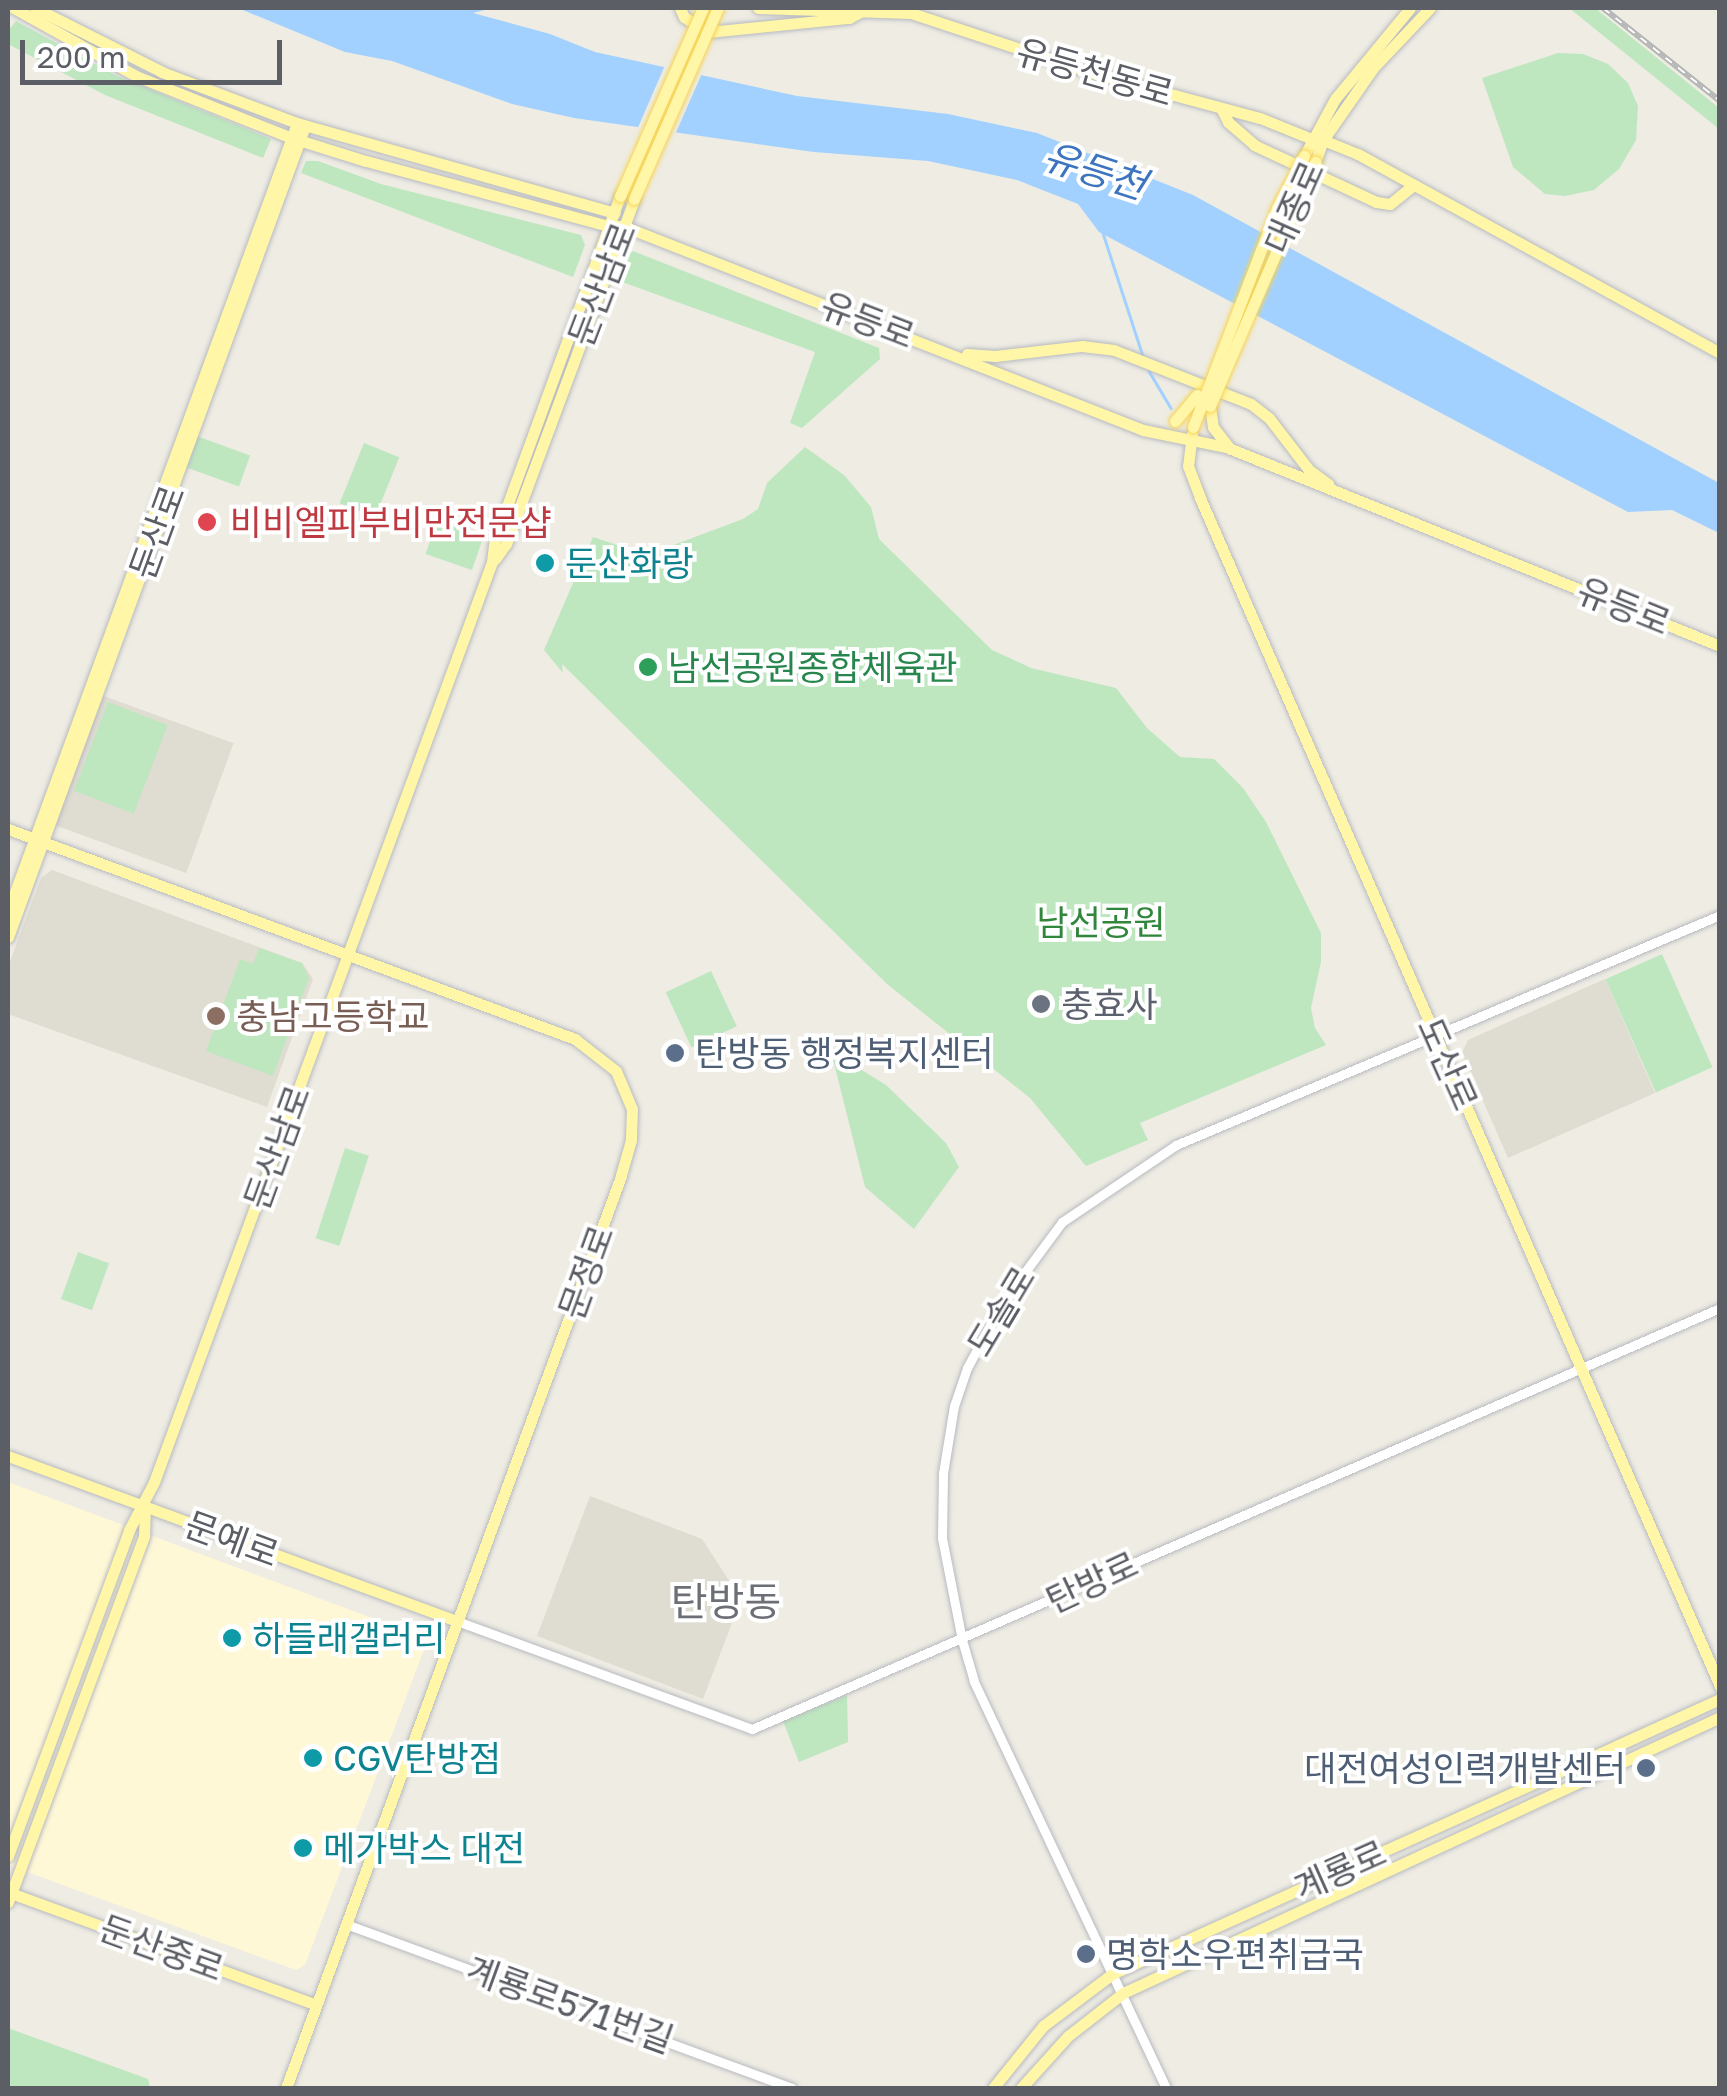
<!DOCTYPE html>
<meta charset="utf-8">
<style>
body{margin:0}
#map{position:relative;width:1727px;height:2096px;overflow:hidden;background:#eeece3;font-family:"Golos Text","Noto Sans KR",sans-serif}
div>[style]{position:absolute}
.commercial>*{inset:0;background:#fff8d7}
.education>*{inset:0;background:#dfdcd1;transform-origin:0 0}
.green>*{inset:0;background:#bee7c0;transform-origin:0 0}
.water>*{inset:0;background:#a2d1ff}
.pier>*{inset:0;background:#eeece3}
.stream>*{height:2.5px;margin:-1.25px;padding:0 1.25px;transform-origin:1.25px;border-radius:1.25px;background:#a2d1ff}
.roads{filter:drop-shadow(0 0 2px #b8bac0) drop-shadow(0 0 2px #b8bac0)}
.minor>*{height:9px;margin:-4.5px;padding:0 4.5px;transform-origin:4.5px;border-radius:4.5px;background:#fff}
.major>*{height:11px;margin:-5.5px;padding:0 5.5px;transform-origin:5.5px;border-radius:5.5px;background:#fff6a7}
.rail>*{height:6px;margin-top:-3px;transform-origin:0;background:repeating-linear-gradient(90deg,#fff 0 8px,#b4b5b5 0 16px);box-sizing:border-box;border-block:2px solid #b4b5b5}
.bridges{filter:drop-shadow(0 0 2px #f8d352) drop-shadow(0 0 2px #f8d352)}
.major-bridge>*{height:11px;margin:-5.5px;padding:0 5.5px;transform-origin:5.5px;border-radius:5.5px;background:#fff6a7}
.dots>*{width:28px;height:28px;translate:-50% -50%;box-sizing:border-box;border:5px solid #fff;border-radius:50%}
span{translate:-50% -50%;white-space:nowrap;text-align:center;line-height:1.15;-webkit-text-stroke:8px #fff;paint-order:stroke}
.street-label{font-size:35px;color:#5b5e64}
.health-label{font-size:35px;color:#be3a42}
.left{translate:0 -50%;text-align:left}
.culture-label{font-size:35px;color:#0d838f}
.leisure-label{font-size:35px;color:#27864d}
.park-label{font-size:35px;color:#30863a}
.worship-label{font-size:35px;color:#5b616d}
.education-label{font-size:35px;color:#785e54}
.service-label{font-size:35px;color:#4e5e75}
.right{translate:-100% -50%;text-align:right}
.water-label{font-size:38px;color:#3d74bf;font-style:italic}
.quarter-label{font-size:40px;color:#6c7076}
.frame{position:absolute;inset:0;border:10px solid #5b5e64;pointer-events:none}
.scale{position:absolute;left:20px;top:40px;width:262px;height:45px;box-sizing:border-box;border:5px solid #5b5e64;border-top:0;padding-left:12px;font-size:30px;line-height:35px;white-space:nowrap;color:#5b5e64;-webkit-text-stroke:8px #fff;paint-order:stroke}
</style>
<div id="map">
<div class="commercial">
<i style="clip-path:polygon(8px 1482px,420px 1636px,425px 1647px,305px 1965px,296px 1970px,8px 1865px)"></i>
</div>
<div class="education">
<i style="left:101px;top:695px;width:141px;height:138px;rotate:20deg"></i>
<i style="clip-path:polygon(52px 870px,302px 963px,313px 979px,267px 1107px,8px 1014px,8px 967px,41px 878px)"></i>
<i style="clip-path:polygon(1605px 979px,1655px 1093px,1508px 1158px,1462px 1053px,1468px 1040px)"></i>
<i style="clip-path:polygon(590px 1496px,702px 1539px,741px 1599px,703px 1699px,537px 1636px)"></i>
</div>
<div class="green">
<i style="clip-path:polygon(1569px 8px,1595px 8px,1719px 108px,1719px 129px)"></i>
<i style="clip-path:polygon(16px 21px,115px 75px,271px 139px,263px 158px,105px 95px,8px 44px,8px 31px)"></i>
<i style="clip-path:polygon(1558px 53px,1583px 54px,1608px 64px,1628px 83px,1638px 106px,1636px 140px,1619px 169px,1594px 190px,1565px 196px,1545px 194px,1513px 167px,1482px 78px)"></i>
<i style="clip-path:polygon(306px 161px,318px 161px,381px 184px,581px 235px,585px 245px,573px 277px,301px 173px)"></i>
<i style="clip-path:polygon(633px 251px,879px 348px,880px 359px,802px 428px,790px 423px,815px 352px,614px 279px,621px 259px)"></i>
<i style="left:191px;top:434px;width:63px;height:33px;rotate:20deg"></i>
<i style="left:364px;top:443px;width:38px;height:65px;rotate:22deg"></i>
<i style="clip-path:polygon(805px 447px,844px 475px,871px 507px,879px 539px,992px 650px,1031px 668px,1116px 688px,1147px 728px,1180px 757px,1214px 759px,1243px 788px,1266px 822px,1321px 933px,1321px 962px,1311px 1008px,1315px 1028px,1326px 1045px,1140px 1123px,1148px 1140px,1086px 1166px,1030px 1098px,887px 984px,562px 664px,563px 673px,544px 650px,593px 537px,647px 555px,743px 519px,758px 509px,767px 483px)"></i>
<i style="left:437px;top:521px;width:49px;height:35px;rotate:19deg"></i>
<i style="left:108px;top:702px;width:64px;height:95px;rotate:21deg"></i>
<i style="clip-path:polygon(259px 948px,302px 963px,309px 978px,273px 1076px,206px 1051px,240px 959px,253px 964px)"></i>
<i style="left:1662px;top:954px;width:124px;height:62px;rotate:66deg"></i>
<i style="left:711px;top:971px;width:61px;height:50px;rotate:65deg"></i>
<i style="clip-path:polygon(831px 1051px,886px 1085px,946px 1143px,959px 1167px,914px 1229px,865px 1187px)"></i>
<i style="left:345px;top:1148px;width:25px;height:95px;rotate:18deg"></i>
<i style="left:78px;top:1252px;width:33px;height:50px;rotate:20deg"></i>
<i style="clip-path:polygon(847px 1695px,848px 1742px,799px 1762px,783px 1721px)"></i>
<i style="clip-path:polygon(8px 2028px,148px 2079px,150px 2088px,8px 2088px)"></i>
</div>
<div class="water">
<i style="clip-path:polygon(238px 8px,492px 8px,473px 13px,550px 34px,595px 52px,797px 96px,948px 114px,1037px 133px,1193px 195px,1719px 483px,1719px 533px,1672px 510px,1628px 512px,1099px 232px,1078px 204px,1017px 180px,928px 161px,814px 152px,574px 118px,512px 104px,392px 61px,345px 52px)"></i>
</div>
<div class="pier">
<i style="clip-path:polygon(666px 63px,703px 71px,674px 137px,636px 132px)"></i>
</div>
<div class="stream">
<i style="left:1103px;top:233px;width:133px;rotate:72deg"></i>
<i style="left:1149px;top:371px;width:43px;rotate:59.3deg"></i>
</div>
<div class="roads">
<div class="minor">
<i style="left:457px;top:1621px;width:314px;rotate:20.1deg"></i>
<i style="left:752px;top:1729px;width:1056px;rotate:-23.51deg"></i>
<i style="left:346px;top:1924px;width:475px;rotate:20.2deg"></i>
<i style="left:1166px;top:2088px;width:450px;rotate:-115.3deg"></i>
<i style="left:974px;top:1681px;width:43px;rotate:-106.3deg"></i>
<i style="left:962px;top:1640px;width:104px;rotate:-101.1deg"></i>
<i style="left:942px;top:1538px;width:65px;rotate:-89.1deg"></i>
<i style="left:943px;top:1473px;width:68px;rotate:-80.7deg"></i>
<i style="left:954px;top:1406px;width:40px;rotate:-71.1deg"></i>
<i style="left:967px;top:1368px;width:74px;rotate:-61.7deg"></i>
<i style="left:1002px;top:1303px;width:101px;rotate:-53.5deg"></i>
<i style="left:1062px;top:1222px;width:138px;rotate:-34deg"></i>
<i style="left:1176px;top:1145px;width:591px;rotate:-22.92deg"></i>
</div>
<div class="major">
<i style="left:14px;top:8px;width:140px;rotate:29.1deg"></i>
<i style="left:136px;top:76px;width:168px;rotate:21.7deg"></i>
<i style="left:292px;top:138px;width:77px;rotate:17.3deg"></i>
<i style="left:366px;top:161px;width:252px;rotate:15deg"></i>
<i style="left:609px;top:226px;width:14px"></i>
<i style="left:623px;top:226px;width:559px;rotate:21.42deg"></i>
<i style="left:1143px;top:430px;width:85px;rotate:11.6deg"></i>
<i style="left:1226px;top:447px;width:533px;rotate:21.94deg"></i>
<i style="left:35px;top:8px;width:142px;rotate:26.7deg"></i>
<i style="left:162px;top:72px;width:144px;rotate:20.7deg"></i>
<i style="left:297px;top:123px;width:330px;rotate:15.8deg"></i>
<i style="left:680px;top:8px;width:10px;rotate:66deg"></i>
<i style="left:684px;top:17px;width:28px;rotate:32deg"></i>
<i style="left:708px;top:32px;width:142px;rotate:-5.7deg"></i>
<i style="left:849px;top:18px;width:15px;rotate:-28deg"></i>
<i style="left:758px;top:8px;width:153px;rotate:1.9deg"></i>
<i style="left:911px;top:13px;width:188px;rotate:18.3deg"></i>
<i style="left:1089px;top:72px;width:177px;rotate:15.1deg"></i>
<i style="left:1260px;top:118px;width:56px;rotate:22deg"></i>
<i style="left:1221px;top:108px;width:16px;rotate:63deg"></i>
<i style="left:1228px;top:122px;width:35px;rotate:41deg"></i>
<i style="left:1254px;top:145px;width:135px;rotate:25deg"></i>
<i style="left:1376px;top:202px;width:14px;rotate:8deg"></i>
<i style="left:1390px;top:204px;width:28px;rotate:-39deg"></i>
<i style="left:1323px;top:140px;width:38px;rotate:22deg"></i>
<i style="left:1358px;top:154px;width:413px;rotate:28.8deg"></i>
<i style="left:1304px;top:156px;width:65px;rotate:-61.5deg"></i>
<i style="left:1335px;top:99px;width:118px;rotate:-50.5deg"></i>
<i style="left:1315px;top:162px;width:23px;rotate:-70deg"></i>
<i style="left:1323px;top:140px;width:88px;rotate:-55.2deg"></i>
<i style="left:1373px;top:68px;width:83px;rotate:-46.5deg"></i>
<i style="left:967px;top:354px;width:28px;rotate:4deg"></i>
<i style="left:995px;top:356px;width:88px;rotate:-6.6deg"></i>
<i style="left:1082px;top:346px;width:32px;rotate:7deg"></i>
<i style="left:1114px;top:350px;width:147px;rotate:21.5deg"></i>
<i style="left:1251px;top:404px;width:23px;rotate:38deg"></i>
<i style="left:1269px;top:418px;width:66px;rotate:52.4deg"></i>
<i style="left:1309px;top:470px;width:24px;rotate:36deg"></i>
<i style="left:1210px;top:406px;width:21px;rotate:82deg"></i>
<i style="left:1213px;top:427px;width:28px;rotate:52deg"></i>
<i style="left:1192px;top:434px;width:32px;rotate:97deg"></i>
<i style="left:1188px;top:466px;width:34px;rotate:69deg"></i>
<i style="left:1200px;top:498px;width:1297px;rotate:66.36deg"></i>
<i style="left:495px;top:559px;width:19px;rotate:-54deg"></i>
<i style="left:506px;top:544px;width:368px;rotate:-69.6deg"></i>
<i style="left:8px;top:829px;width:605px;rotate:20.32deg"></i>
<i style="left:575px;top:1039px;width:52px;rotate:38deg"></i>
<i style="left:616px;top:1071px;width:41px;rotate:67.2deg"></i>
<i style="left:632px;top:1109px;width:31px;rotate:92deg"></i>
<i style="left:631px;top:1140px;width:37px;rotate:106deg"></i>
<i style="left:621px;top:1176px;width:972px;rotate:110.17deg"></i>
<i style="left:8px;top:911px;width:839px;rotate:-69.86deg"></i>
<i style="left:8px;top:937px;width:864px;rotate:-69.89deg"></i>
<i style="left:8px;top:1456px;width:478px;rotate:20.2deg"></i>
<i style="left:8px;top:1856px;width:348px;rotate:-69.6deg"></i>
<i style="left:129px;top:1530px;width:54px;rotate:-62.5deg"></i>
<i style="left:154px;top:1482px;width:980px;rotate:-69.83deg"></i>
<i style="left:492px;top:562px;width:23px;rotate:-83deg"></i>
<i style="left:495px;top:539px;width:365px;rotate:-70deg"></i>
<i style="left:8px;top:1892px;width:328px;rotate:20.1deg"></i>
<i style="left:8px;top:1902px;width:390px;rotate:-69.6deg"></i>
<i style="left:144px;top:1536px;width:25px;rotate:-88deg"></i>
<i style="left:993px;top:2088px;width:80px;rotate:-51.1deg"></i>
<i style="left:1043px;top:2026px;width:86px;rotate:-37deg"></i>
<i style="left:1112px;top:1974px;width:667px;rotate:-24.34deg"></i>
<i style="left:1021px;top:2088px;width:70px;rotate:-47.9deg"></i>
<i style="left:1068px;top:2036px;width:70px;rotate:-38deg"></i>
<i style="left:1123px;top:1993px;width:658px;rotate:-24.81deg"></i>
</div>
</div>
<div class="rail">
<i style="left:1603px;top:8px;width:149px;rotate:38.5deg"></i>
</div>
<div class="bridges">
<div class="major-bridge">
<i style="left:620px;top:196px;width:206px;rotate:-66.2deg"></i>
<i style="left:634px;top:199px;width:209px;rotate:-66.3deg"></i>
<i style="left:1210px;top:406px;width:266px;rotate:-66.7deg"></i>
<i style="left:1175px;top:421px;width:34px;rotate:-50deg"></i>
<i style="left:1193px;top:427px;width:235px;rotate:-69deg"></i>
<i style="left:1277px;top:208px;width:59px;rotate:-62.6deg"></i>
</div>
</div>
<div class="dots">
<i style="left:207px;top:522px;background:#e0444e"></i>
<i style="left:545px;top:563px;background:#0f9aa8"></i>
<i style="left:648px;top:667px;background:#2e9e5b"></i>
<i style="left:1041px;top:1004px;background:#6b7280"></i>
<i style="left:216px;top:1016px;background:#8d6e63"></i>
<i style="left:675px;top:1053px;background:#5c6f8a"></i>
<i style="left:232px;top:1638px;background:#0f9aa8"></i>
<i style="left:313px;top:1758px;background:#0f9aa8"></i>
<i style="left:1646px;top:1768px;background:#5c6f8a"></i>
<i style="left:303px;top:1848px;background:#0f9aa8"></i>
<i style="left:1086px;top:1954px;background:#5c6f8a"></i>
</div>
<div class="street-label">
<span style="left:1095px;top:72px;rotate:16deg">유등천동로</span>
<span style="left:1294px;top:207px;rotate:-66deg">대종로</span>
<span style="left:602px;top:284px;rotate:-69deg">둔산남로</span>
<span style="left:868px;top:320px;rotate:21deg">유등로</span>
<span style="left:157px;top:532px;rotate:-70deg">둔산로</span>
<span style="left:1624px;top:606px;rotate:22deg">유등로</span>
<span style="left:1448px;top:1064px;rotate:66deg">도산로</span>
<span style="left:277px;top:1147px;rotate:-70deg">둔산남로</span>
<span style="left:586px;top:1272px;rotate:-70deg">문정로</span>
<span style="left:1001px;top:1311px;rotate:-59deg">도솔로</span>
<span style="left:232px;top:1539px;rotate:20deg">문예로</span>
<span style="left:1092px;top:1582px;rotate:-25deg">탄방로</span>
<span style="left:1340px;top:1870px;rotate:-24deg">계룡로</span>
<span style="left:162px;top:1948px;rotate:20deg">둔산중로</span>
<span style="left:570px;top:2004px;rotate:20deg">계룡로571번길</span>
</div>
<div class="health-label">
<span class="left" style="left:230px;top:522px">비비엘피부비만전문샵</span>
</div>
<div class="culture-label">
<span class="left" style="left:565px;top:563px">둔산화랑</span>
<span class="left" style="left:252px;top:1638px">하들래갤러리</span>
<span class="left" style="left:333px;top:1758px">CGV탄방점</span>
<span class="left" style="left:323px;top:1848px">메가박스 대전</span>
</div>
<div class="leisure-label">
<span class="left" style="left:668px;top:667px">남선공원종합체육관</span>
</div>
<div class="park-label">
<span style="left:1101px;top:922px">남선공원</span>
</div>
<div class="worship-label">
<span class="left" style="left:1061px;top:1004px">충효사</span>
</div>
<div class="education-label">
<span class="left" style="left:236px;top:1016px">충남고등학교</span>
</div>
<div class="service-label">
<span class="left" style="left:695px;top:1053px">탄방동 행정복지센터</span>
<span class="right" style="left:1626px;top:1768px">대전여성인력개발센터</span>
<span class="left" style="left:1106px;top:1954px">명학소우편취급국</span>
</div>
<div class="water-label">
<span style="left:1095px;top:170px;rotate:18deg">유등천</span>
</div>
<div class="quarter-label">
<span style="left:726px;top:1601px">탄방동</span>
</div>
<div class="frame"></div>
<div class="scale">200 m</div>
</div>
